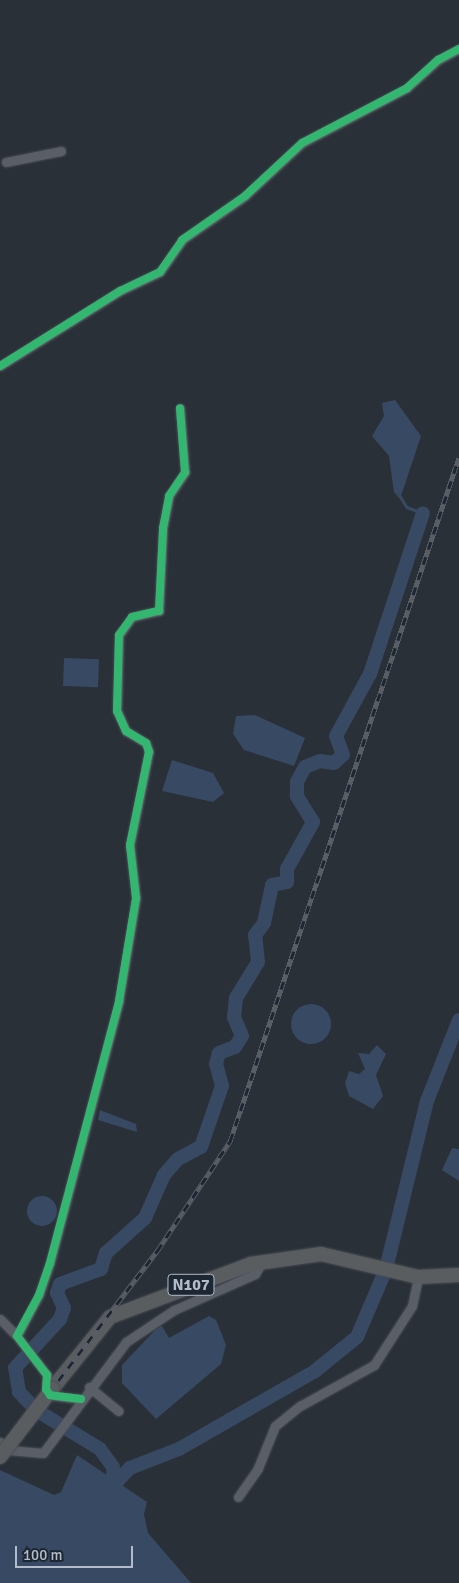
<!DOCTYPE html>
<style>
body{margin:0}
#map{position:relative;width:459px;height:1583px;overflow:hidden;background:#2a3038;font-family:Signika,sans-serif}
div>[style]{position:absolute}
.water>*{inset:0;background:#384963;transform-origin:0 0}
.round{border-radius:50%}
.stream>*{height:2.5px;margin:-1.25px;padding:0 1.25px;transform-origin:1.25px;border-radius:1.25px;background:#384963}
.river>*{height:14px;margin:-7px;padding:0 7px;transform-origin:7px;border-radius:7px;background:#384963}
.roads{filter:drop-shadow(0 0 1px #484c53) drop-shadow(0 0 1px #484c53)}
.minor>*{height:9px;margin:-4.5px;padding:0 4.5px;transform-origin:4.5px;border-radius:4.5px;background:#5a5e66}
.highway>*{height:14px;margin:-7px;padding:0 7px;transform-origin:7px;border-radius:7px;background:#5a5d60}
.rail>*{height:4.5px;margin-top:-2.25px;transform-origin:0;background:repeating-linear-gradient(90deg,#1d2633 0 8px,#595d64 0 16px);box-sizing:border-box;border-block:1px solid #595d64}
.bridges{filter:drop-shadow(0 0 1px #474c53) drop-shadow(0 0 1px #474c53)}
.highway-bridge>*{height:14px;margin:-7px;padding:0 7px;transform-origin:7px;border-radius:7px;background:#5a5d60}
.cycleway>*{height:8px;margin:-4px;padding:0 4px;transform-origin:4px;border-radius:4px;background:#33b770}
span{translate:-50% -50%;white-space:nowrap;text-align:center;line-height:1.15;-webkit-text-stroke:4px #1d2633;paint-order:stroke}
.shield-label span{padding:1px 4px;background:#1d2633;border:1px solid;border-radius:4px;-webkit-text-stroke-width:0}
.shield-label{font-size:16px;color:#b4bcc9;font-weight:700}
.scale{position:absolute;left:15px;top:1546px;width:118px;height:22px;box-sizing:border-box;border:2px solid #b4bcc9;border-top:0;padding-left:6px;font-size:15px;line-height:18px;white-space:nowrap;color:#b4bcc9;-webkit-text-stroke:4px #1d2633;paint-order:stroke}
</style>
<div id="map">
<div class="water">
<i style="clip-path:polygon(395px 400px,421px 436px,400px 499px,394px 492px,389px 456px,372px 436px,384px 416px,382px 403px)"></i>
<i style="left:64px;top:658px;width:35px;height:28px;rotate:2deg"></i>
<i style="clip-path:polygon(255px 715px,305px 738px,294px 766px,244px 750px,233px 734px,236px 716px)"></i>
<i style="clip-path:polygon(172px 760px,213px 773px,224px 793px,213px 802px,162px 791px)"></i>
<i class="round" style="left:291px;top:1004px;width:40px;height:40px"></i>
<i style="clip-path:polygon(377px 1045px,386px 1054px,376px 1075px,383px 1096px,373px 1109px,349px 1096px,345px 1083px,349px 1071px,359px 1074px,365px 1069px,358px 1053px,369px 1054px)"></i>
<i style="clip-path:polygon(100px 1110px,136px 1124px,137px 1132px,98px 1120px)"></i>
<i style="clip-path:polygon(452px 1148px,459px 1149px,459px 1181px,442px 1170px)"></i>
<i class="round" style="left:27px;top:1196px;width:30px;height:30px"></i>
<i style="clip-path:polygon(209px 1316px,216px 1320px,226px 1345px,221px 1364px,156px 1419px,122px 1383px,122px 1365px,156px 1329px,162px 1326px,169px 1338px)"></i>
<i style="clip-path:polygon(77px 1455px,147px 1502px,144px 1514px,148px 1533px,191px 1583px,0 1583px,0 1470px,54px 1495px,61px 1492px)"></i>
</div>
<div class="stream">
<i style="left:400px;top:496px;width:13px;rotate:58deg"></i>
<i style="left:407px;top:507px;width:17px;rotate:21deg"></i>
</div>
<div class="river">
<i style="left:114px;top:1483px;width:16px;rotate:-94deg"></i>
<i style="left:113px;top:1467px;width:22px;rotate:-126deg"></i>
<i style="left:100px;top:1449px;width:75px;rotate:-148.6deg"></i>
<i style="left:36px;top:1410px;width:25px;rotate:-133deg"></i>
<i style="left:19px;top:1392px;width:24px;rotate:-99deg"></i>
<i style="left:15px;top:1368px;width:67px;rotate:-47.4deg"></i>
<i style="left:60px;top:1319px;width:12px;rotate:-70deg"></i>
<i style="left:64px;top:1308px;width:17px;rotate:-115deg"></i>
<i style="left:57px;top:1293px;width:9px;rotate:-72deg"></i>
<i style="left:60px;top:1284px;width:44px;rotate:-20.1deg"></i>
<i style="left:101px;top:1269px;width:17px;rotate:-73deg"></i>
<i style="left:106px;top:1253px;width:52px;rotate:-41.9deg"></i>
<i style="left:145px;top:1218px;width:47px;rotate:-66.2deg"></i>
<i style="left:164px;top:1175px;width:21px;rotate:-49deg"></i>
<i style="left:178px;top:1159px;width:26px;rotate:-28deg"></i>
<i style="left:201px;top:1147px;width:65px;rotate:-71deg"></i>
<i style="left:222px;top:1086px;width:23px;rotate:-105deg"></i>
<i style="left:216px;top:1064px;width:11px;rotate:-75deg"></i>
<i style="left:219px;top:1053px;width:17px;rotate:-21deg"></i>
<i style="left:235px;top:1047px;width:13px;rotate:-58deg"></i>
<i style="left:242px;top:1036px;width:21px;rotate:-113deg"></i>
<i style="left:234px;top:1017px;width:19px;rotate:-84deg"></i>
<i style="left:236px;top:998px;width:42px;rotate:-58.6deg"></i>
<i style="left:258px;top:962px;width:27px;rotate:-96deg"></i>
<i style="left:255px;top:935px;width:15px;rotate:-53deg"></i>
<i style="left:264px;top:923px;width:39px;rotate:-78deg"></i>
<i style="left:272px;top:885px;width:15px;rotate:-11deg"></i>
<i style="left:287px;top:882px;width:13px;rotate:-90deg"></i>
<i style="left:287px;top:869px;width:54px;rotate:-61deg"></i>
<i style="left:313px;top:822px;width:31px;rotate:-122deg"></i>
<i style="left:297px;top:796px;width:14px;rotate:-90deg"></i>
<i style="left:297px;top:782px;width:17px;rotate:-62deg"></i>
<i style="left:305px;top:767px;width:16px;rotate:-22deg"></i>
<i style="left:320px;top:761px;width:14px;rotate:8deg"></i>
<i style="left:334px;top:763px;width:12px;rotate:-42deg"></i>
<i style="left:343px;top:755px;width:20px;rotate:-110deg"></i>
<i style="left:336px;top:736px;width:71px;rotate:-61.3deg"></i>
<i style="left:370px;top:674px;width:169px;rotate:-71.8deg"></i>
<i style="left:112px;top:1487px;width:26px;rotate:-47deg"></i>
<i style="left:130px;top:1468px;width:53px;rotate:-21.2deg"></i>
<i style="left:179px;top:1449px;width:157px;rotate:-29.8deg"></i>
<i style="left:315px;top:1371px;width:54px;rotate:-39deg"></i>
<i style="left:357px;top:1337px;width:74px;rotate:-66.9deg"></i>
<i style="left:386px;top:1269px;width:173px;rotate:-76.3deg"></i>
<i style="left:427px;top:1101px;width:87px;rotate:-68.4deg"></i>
</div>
<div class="roads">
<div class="minor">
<i style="left:6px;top:162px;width:56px;rotate:-11.3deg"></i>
<i style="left:0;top:366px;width:142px;rotate:-32deg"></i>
<i style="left:120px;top:291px;width:44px;rotate:-25.4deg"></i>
<i style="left:160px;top:272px;width:39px;rotate:-55deg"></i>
<i style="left:182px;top:240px;width:77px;rotate:-34.9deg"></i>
<i style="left:245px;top:196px;width:78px;rotate:-42.9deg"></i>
<i style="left:302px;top:143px;width:119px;rotate:-27.6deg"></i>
<i style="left:407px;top:88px;width:42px;rotate:-42.1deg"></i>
<i style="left:438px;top:60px;width:24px;rotate:-28deg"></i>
<i style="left:0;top:1319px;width:24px;rotate:45deg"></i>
<i style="left:89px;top:1387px;width:38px;rotate:39deg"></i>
<i style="left:81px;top:1399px;width:31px;rotate:-173deg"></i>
<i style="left:50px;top:1395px;width:7px;rotate:-124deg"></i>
<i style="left:46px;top:1389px;width:14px;rotate:-86deg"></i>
<i style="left:47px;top:1375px;width:49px;rotate:-127.6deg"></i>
<i style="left:17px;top:1336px;width:47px;rotate:-61.8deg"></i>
<i style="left:39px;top:1295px;width:34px;rotate:-71deg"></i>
<i style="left:50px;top:1263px;width:271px;rotate:-75.2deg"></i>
<i style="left:119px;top:1001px;width:104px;rotate:-80.6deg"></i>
<i style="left:136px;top:898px;width:53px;rotate:-96.5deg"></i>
<i style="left:130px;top:845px;width:95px;rotate:-78.5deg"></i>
<i style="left:149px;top:752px;width:9px;rotate:-108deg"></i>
<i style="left:146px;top:743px;width:23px;rotate:-149deg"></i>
<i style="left:126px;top:731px;width:22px;rotate:-114deg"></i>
<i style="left:117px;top:711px;width:76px;rotate:-88.5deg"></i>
<i style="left:119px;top:635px;width:22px;rotate:-54deg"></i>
<i style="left:132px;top:617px;width:28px;rotate:-13deg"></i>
<i style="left:159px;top:611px;width:83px;rotate:-87.2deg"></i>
<i style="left:163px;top:528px;width:33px;rotate:-79deg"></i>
<i style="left:169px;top:496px;width:29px;rotate:-56deg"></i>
<i style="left:185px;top:472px;width:64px;rotate:-94.5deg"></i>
<i style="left:0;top:1442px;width:11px;rotate:45deg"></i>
<i style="left:8px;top:1450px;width:35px;rotate:5deg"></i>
<i style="left:43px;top:1453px;width:139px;rotate:-53.2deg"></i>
<i style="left:126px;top:1342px;width:58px;rotate:-33.7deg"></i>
<i style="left:174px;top:1310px;width:89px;rotate:-24deg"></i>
<i style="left:255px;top:1274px;width:16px;rotate:-60deg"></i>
<i style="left:238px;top:1497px;width:35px;rotate:-55deg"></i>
<i style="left:258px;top:1468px;width:45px;rotate:-68deg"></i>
<i style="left:275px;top:1426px;width:32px;rotate:-39deg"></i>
<i style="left:300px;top:1406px;width:85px;rotate:-29deg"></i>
<i style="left:374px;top:1365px;width:70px;rotate:-57.2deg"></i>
<i style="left:412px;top:1306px;width:30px;rotate:-78deg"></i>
</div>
<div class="highway">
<i style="left:52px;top:1389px;width:92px;rotate:-51.1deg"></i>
<i style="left:110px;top:1317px;width:151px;rotate:-20.6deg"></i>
<i style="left:251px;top:1264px;width:71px;rotate:-8.1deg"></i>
<i style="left:321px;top:1254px;width:100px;rotate:13.3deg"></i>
<i style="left:418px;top:1277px;width:41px;rotate:-2.8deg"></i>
</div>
</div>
<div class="rail">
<i style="left:0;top:1457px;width:259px;rotate:-52.7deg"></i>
<i style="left:157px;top:1251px;width:132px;rotate:-56.4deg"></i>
<i style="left:230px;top:1141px;width:721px;rotate:-71.49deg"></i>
</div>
<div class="bridges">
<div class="highway-bridge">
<i style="left:0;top:1457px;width:86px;rotate:-52.6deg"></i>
</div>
</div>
<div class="cycleway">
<i style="left:0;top:366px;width:142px;rotate:-32deg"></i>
<i style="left:120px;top:291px;width:44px;rotate:-25.4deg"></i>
<i style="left:160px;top:272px;width:39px;rotate:-55deg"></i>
<i style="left:182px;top:240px;width:77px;rotate:-34.9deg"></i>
<i style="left:245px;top:196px;width:78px;rotate:-42.9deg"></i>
<i style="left:302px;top:143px;width:119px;rotate:-27.6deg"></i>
<i style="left:407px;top:88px;width:42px;rotate:-42.1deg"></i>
<i style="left:438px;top:60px;width:24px;rotate:-28deg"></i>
<i style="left:81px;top:1399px;width:31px;rotate:-173deg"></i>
<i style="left:50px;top:1395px;width:7px;rotate:-124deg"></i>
<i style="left:46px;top:1389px;width:14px;rotate:-86deg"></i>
<i style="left:47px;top:1375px;width:49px;rotate:-127.6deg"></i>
<i style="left:17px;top:1336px;width:47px;rotate:-61.8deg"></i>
<i style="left:39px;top:1295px;width:34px;rotate:-71deg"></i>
<i style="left:50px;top:1263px;width:271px;rotate:-75.2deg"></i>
<i style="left:119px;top:1001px;width:104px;rotate:-80.6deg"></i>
<i style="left:136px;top:898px;width:53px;rotate:-96.5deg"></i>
<i style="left:130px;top:845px;width:95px;rotate:-78.5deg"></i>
<i style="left:149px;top:752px;width:9px;rotate:-108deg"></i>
<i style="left:146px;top:743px;width:23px;rotate:-149deg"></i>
<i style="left:126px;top:731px;width:22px;rotate:-114deg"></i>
<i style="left:117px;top:711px;width:76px;rotate:-88.5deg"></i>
<i style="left:119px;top:635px;width:22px;rotate:-54deg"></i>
<i style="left:132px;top:617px;width:28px;rotate:-13deg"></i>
<i style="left:159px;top:611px;width:83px;rotate:-87.2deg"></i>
<i style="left:163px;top:528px;width:33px;rotate:-79deg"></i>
<i style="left:169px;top:496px;width:29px;rotate:-56deg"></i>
<i style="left:185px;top:472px;width:64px;rotate:-94.5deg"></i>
</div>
<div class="shield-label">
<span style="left:191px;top:1285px">N107</span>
</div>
<div class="scale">100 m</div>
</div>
